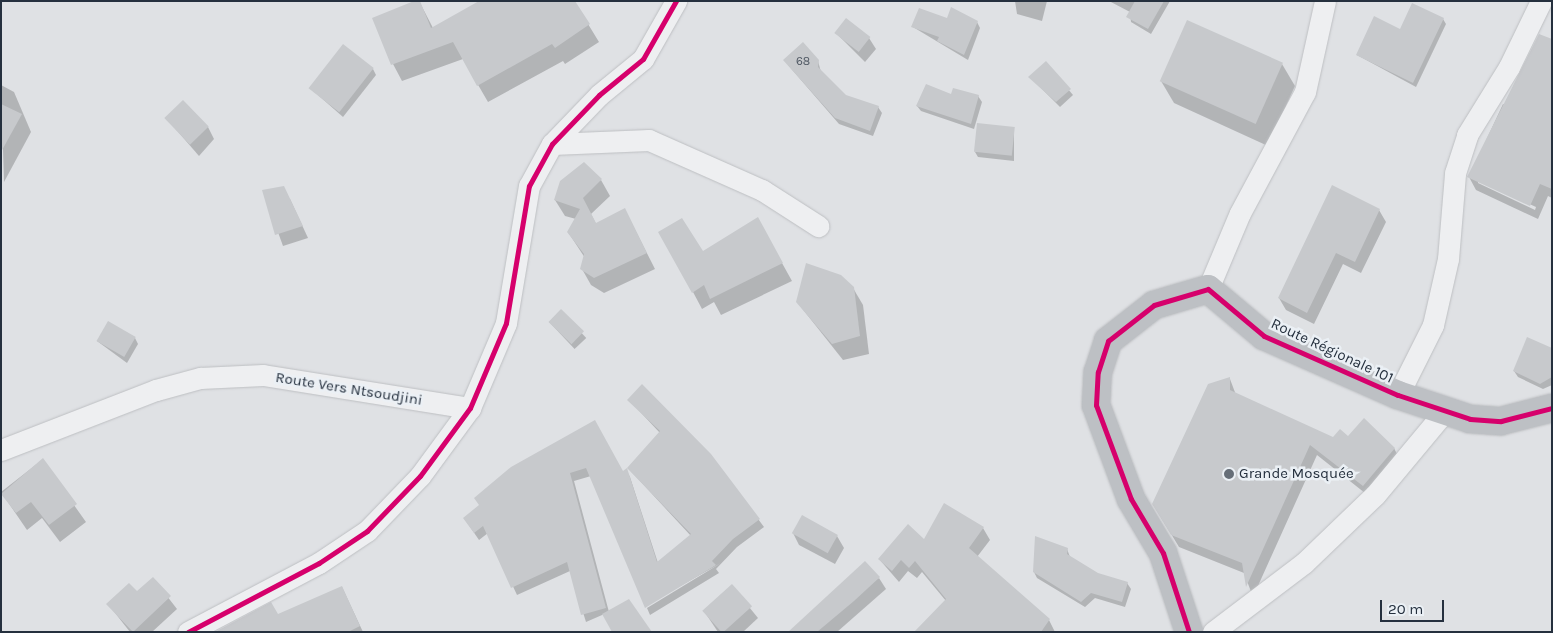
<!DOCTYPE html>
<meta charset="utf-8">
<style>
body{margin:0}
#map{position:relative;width:1553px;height:633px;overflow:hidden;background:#dfe1e4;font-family:Karla,sans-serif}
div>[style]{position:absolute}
.shadow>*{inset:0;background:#0003;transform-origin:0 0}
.building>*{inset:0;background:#c7c9cc;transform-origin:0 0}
.roads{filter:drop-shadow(0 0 1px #bdbfc2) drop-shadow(0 0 1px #bdbfc2)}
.street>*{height:21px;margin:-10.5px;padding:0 10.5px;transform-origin:10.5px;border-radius:10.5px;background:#eeeff1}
.secondary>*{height:28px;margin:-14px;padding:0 14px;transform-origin:14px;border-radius:14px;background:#bdc0c4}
.cycleway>*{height:5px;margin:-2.5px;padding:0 2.5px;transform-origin:2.5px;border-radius:2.5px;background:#d6006c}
.dots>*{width:14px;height:14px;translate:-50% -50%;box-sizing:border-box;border:2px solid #ebf0f5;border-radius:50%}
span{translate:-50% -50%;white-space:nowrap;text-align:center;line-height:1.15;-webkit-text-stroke:5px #ebf0f5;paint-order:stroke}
.number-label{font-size:12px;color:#4e5762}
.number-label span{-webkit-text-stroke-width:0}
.street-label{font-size:15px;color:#25303e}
.poi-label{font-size:15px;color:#25303e}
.left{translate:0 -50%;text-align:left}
.frame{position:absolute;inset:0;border:2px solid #25303e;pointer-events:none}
.scale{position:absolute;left:1380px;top:600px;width:64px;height:22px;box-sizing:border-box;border:2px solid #25303e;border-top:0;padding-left:6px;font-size:15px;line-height:18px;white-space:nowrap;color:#25303e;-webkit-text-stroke:4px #ebf0f5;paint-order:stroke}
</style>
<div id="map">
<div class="shadow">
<i style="clip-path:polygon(419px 1px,433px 28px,574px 1px,599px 42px,565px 64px,563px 61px,488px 102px,463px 59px,402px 81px,393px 64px)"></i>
<i style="clip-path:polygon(1015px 1px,1047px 1px,1042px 21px,1017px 14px)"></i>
<i style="clip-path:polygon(1109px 1px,1170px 1px,1151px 34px,1131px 22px,1130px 12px)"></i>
<i style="clip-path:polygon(1443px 19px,1446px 24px,1416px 87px,1357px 55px,1401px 30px)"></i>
<i style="clip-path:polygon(947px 20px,977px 22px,980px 28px,968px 60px,913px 27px)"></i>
<i style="clip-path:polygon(836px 33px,869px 38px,876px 49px,865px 62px)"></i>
<i style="clip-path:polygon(818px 61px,821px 72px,845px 96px,878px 107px,882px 113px,873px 136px,839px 124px,788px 65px)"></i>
<i style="clip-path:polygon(1046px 63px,1073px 95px,1060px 107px,1030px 77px)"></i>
<i style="clip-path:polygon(1282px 64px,1295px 86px,1268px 146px,1174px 103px,1161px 81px)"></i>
<i style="clip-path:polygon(373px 69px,376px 75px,343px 117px,310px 88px)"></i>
<i style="clip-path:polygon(1px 85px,14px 92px,31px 132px,4px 182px)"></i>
<i style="clip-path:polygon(952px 96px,978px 96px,982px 102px,974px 129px,921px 111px,917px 106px)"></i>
<i style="clip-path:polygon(evenodd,1503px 104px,1552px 126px,1552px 198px,1548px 196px,1538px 219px,1476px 190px,1469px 177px,1503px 104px,1478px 181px,1536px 207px,1535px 210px,1478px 183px,1478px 181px)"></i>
<i style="clip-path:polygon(167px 119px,208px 127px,214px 139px,199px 156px)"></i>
<i style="clip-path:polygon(1014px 128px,1014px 161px,978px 157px,975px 152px)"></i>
<i style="clip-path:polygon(601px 180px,610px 196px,591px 214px,596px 224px,625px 210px,655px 269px,604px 293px,591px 285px,582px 269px,585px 258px,568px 232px,576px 219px,565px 216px,555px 200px)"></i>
<i style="clip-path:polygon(263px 191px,290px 199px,308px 238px,283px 246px)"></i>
<i style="clip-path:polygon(1379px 210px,1386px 222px,1361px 273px,1343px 264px,1314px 324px,1286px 310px,1279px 298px)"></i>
<i style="clip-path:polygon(767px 236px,792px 281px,721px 315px,714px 302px,702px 309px,693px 292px,703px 253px)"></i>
<i style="clip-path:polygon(853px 288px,863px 305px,869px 354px,843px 360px,797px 302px)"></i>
<i style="left:561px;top:311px;width:37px;height:16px;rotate:47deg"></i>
<i style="clip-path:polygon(135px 338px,138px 344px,127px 363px,97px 341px)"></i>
<i style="clip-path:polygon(1552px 350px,1552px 385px,1543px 389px,1518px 377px,1514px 371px)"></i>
<i style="clip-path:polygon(1230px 379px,1236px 395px,1334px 439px,1349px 438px,1394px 448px,1400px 460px,1370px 497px,1317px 455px,1253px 597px,1244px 573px,1179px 547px,1153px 504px)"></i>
<i style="clip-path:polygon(629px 400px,710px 454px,764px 527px,737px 547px,716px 569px,719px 573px,650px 615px,647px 608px,721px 563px,645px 606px,591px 476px,574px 481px,609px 612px,586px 622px,570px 571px,517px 595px,488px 533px,479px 540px,464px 518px,595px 422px,623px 473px,626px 470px,630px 477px,658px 563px,691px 536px,628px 468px,660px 433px)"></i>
<i style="clip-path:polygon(42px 460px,86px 522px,60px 542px,42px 518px,27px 530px,1px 492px)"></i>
<i style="clip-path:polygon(983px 528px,990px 540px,977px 557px,1049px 620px,1055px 632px,915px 632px,946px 601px,922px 572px,917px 578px,908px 571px,899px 582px,879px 559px,924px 541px)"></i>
<i style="clip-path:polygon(793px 533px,837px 536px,844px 548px,835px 564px,799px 545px)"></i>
<i style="clip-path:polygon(1067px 549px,1070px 557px,1098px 575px,1127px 583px,1131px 589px,1125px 607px,1095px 598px,1085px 607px,1037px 578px,1034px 572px)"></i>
<i style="clip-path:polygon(153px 578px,177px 609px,152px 632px,130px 632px,108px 604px,137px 593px)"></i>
<i style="clip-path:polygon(879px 578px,886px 589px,837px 632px,796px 632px)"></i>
<i style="clip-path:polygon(732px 586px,758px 618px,743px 632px,718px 632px,704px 611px)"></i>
<i style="clip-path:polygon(342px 587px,363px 632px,217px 632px,278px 616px)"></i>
</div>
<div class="building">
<i style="clip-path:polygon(414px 1px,420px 1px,431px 28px,479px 1px,575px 1px,590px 24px,555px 48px,552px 44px,477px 86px,453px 42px,391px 65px,372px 18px)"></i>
<i style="clip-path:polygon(1135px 1px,1164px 1px,1148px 29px,1126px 17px)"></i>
<i style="clip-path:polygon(1412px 3px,1444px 18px,1413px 83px,1356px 55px,1374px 16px,1400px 29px)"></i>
<i style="clip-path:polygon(951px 7px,978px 21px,964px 55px,937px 41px,939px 37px,911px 27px,919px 8px,947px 18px)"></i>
<i style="left:846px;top:18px;width:31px;height:19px;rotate:38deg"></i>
<i style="left:1187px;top:20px;width:105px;height:67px;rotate:24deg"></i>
<i style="clip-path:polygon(1539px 34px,1552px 39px,1552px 189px,1540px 184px,1530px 206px,1467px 177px)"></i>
<i style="clip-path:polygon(803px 42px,819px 60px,818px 67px,846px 95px,879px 106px,870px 131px,835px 118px,783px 60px)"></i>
<i style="left:343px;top:44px;width:39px;height:56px;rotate:38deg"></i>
<i style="clip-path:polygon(1046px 61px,1071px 89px,1056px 102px,1028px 77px)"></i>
<i style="clip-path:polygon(926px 84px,951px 94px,953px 88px,979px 95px,971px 124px,916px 106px)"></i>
<i style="left:183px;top:100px;width:37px;height:26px;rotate:46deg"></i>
<i style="clip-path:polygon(1px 104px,22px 114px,1px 152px)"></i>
<i style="left:977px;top:123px;width:38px;height:29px;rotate:6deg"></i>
<i style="clip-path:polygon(584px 162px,602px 179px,583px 198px,596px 223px,625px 208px,647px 253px,594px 278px,580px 269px,584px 254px,567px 232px,580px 209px,554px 200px,560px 181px)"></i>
<i style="clip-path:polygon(1332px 185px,1380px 209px,1355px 262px,1336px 253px,1307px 313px,1278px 298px)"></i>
<i style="clip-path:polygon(284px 186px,303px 226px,275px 235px,262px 190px)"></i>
<i style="clip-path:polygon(758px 217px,783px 263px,710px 299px,704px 285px,692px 293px,658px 232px,682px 218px,703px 251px)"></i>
<i style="clip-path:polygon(806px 263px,841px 275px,854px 287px,860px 336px,832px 344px,796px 302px)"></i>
<i style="left:561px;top:309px;width:32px;height:18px;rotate:44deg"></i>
<i style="left:108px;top:321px;width:32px;height:23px;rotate:30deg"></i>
<i style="clip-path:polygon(1527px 337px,1552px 348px,1552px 377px,1540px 384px,1513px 371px)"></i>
<i style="clip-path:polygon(1230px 377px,1230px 390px,1333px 437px,1340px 429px,1348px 436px,1364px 418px,1395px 448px,1363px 486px,1310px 445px,1246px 587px,1242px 563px,1171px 535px,1152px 504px,1208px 384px)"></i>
<i style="clip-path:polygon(642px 384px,711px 454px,760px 519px,733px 539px,712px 561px,716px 565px,645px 608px,586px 468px,570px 473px,606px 608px,581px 615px,567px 562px,511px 588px,483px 526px,474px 533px,463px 518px,479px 505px,474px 498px,511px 467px,595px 420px,623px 471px,627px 468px,657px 562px,691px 534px,627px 468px,660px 431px,627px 400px)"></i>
<i style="clip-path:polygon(43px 458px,77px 504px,49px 525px,31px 502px,16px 513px,1px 494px)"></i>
<i style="clip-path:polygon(944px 503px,984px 527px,969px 548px,1050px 619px,1041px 632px,914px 632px,946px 599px,915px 561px,909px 568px,901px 560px,892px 571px,878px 559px,908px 524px,924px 539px)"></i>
<i style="left:802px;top:515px;width:41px;height:21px;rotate:29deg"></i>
<i style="clip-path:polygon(1035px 536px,1068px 548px,1067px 554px,1098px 573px,1128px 582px,1122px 602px,1091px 593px,1081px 602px,1033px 572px)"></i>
<i style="clip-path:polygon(865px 561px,880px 577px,854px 601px,817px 632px,788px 632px)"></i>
<i style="clip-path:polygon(153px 577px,171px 596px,133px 632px,106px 604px,129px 583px,137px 591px)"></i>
<i style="left:732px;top:584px;width:30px;height:40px;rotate:48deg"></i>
<i style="clip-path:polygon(342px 586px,360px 626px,348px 632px,215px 632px,271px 602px,278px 614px)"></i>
<i style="clip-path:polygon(629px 599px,652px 632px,612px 632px,602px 614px)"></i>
</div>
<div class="roads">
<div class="street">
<i style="left:552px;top:144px;width:97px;rotate:-2.4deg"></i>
<i style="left:649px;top:140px;width:124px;rotate:23.9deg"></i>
<i style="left:762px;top:190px;width:67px;rotate:32.7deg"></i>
<i style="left:1208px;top:289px;width:82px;rotate:-67.2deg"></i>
<i style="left:1240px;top:213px;width:137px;rotate:-61.8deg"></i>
<i style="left:1305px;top:92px;width:93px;rotate:-77.6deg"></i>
<i style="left:1398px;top:395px;width:78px;rotate:-63.4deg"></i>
<i style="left:1433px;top:325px;width:68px;rotate:-77.2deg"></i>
<i style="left:1448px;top:259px;width:86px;rotate:-85.3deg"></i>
<i style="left:1455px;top:173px;width:40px;rotate:-72deg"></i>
<i style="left:1467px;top:135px;width:80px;rotate:-58.3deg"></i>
<i style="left:1509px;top:67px;width:73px;rotate:-64.1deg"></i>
<i style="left:1px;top:450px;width:166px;rotate:-21.2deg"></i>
<i style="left:156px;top:390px;width:46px;rotate:-15.3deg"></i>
<i style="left:200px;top:378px;width:63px;rotate:-2.7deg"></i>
<i style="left:263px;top:375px;width:210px;rotate:9.1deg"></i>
<i style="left:188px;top:632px;width:148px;rotate:-27.8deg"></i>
<i style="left:319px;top:563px;width:58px;rotate:-33.7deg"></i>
<i style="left:367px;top:531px;width:76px;rotate:-46.1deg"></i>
<i style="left:420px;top:476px;width:84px;rotate:-53.7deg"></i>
<i style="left:470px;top:408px;width:92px;rotate:-67deg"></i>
<i style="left:506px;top:323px;width:139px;rotate:-80.5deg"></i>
<i style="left:529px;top:186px;width:48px;rotate:-61.3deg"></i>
<i style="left:552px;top:144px;width:68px;rotate:-46.2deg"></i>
<i style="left:599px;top:95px;width:57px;rotate:-39.3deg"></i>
<i style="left:643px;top:59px;width:67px;rotate:-60.4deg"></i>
<i style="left:1213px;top:632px;width:114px;rotate:-37.2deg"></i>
<i style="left:1304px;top:563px;width:98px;rotate:-43.8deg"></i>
<i style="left:1375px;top:495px;width:109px;rotate:-50.2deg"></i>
</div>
<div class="secondary">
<i style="left:1189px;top:632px;width:83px;rotate:-108.2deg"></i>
<i style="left:1163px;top:553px;width:63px;rotate:-120.7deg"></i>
<i style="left:1131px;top:499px;width:100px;rotate:-110.4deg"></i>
<i style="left:1096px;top:405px;width:33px;rotate:-87deg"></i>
<i style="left:1098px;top:372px;width:33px;rotate:-72deg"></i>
<i style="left:1108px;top:341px;width:58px;rotate:-38deg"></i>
<i style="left:1154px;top:305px;width:56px;rotate:-16.5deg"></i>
<i style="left:1208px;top:289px;width:73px;rotate:40deg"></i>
<i style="left:1264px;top:336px;width:146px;rotate:23.8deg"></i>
<i style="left:1398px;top:395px;width:76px;rotate:18.4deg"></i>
<i style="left:1470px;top:419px;width:31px;rotate:4deg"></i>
<i style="left:1501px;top:421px;width:53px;rotate:-14.3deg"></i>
</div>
</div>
<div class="cycleway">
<i style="left:188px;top:632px;width:148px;rotate:-27.8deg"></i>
<i style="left:319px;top:563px;width:58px;rotate:-33.7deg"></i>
<i style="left:367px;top:531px;width:76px;rotate:-46.1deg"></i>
<i style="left:420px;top:476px;width:84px;rotate:-53.7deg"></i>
<i style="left:470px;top:408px;width:92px;rotate:-67deg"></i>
<i style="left:506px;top:323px;width:139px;rotate:-80.5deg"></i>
<i style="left:529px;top:186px;width:48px;rotate:-61.3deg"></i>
<i style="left:552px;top:144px;width:68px;rotate:-46.2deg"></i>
<i style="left:599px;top:95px;width:57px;rotate:-39.3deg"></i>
<i style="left:643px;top:59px;width:67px;rotate:-60.4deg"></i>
<i style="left:1189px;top:632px;width:83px;rotate:-108.2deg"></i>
<i style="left:1163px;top:553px;width:63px;rotate:-120.7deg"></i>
<i style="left:1131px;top:499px;width:100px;rotate:-110.4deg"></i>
<i style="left:1096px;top:405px;width:33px;rotate:-87deg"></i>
<i style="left:1098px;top:372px;width:33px;rotate:-72deg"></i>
<i style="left:1108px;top:341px;width:58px;rotate:-38deg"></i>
<i style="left:1154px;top:305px;width:56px;rotate:-16.5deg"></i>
<i style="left:1208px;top:289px;width:73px;rotate:40deg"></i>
<i style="left:1264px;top:336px;width:146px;rotate:23.8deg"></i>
<i style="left:1398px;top:395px;width:76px;rotate:18.4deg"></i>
<i style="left:1470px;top:419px;width:31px;rotate:4deg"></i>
<i style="left:1501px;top:421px;width:53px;rotate:-14.3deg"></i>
</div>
<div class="dots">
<i style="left:1229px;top:474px;background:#666e78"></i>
</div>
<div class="number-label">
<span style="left:803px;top:62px">68</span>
</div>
<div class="street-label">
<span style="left:1332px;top:351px;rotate:25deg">Route Régionale 101</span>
<span style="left:349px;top:389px;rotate:9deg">Route Vers Ntsoudjini</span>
</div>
<div class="poi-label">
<span class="left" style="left:1239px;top:474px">Grande Mosquée</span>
</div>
<div class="frame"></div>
<div class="scale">20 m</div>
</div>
